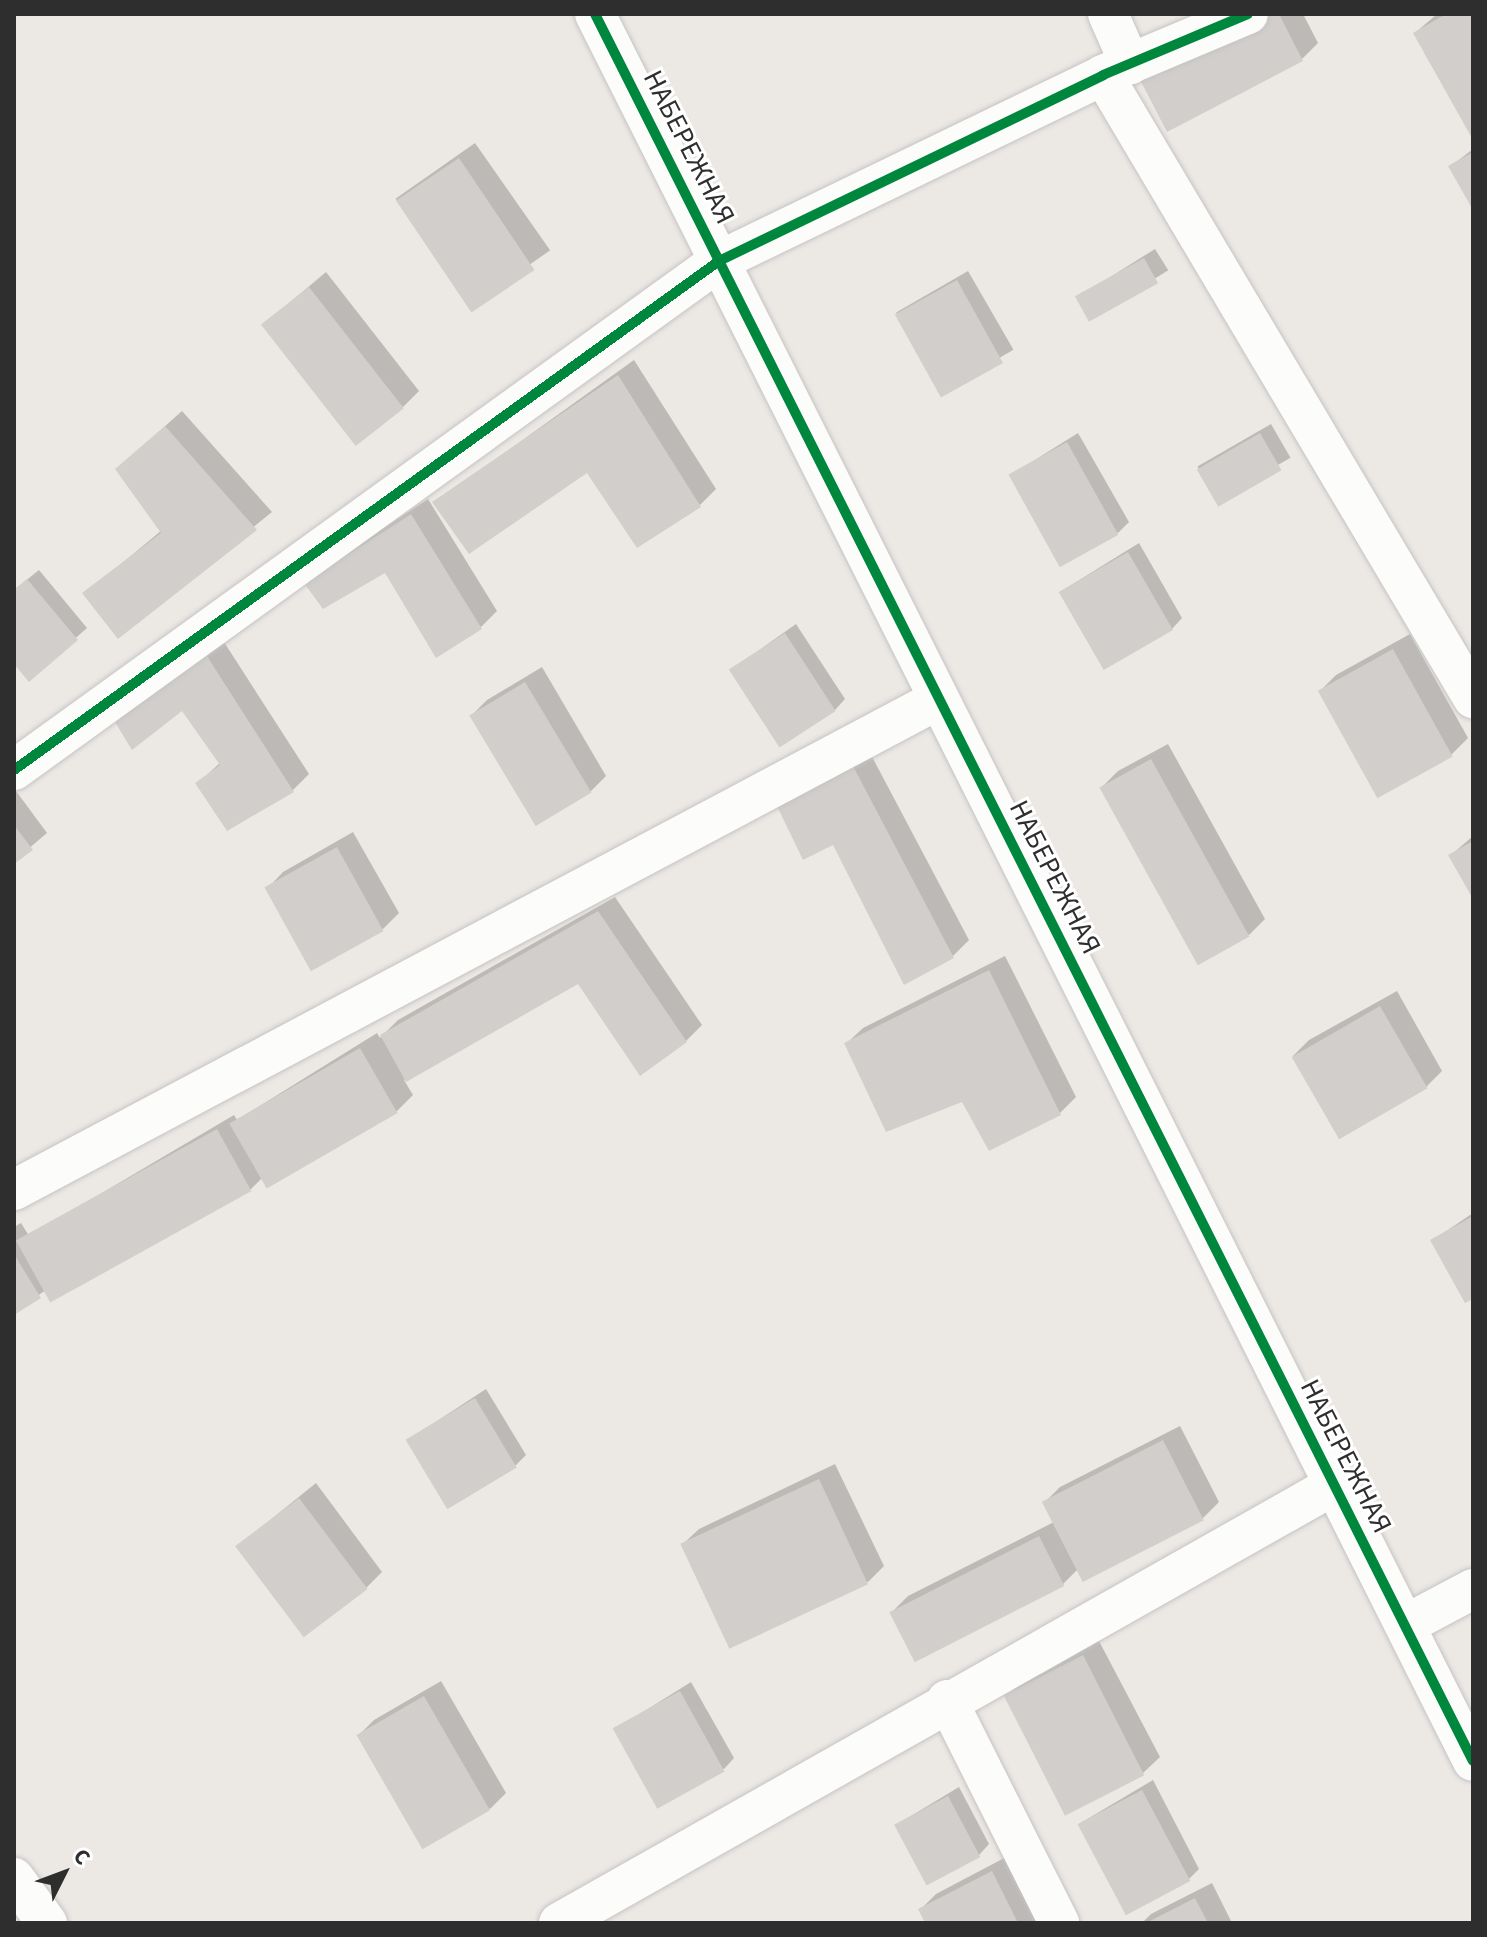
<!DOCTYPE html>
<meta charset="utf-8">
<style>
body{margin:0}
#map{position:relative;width:1487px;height:1937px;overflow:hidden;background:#ece8e4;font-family:"Source Sans 3",sans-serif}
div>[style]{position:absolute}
.shadow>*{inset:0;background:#0003;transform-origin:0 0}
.building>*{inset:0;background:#d1cecb;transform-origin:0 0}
.roads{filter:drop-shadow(0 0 2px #c5c4c5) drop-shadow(0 0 2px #c5c4c5)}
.street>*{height:40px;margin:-20px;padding:0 20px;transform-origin:20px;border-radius:20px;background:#fcfcfb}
.cycleway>*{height:10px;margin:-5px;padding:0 5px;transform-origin:5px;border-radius:5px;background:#00873e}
span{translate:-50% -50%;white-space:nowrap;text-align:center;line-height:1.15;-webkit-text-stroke:6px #fff;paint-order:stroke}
.street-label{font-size:28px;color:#2e2e2e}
.frame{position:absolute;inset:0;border:16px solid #2e2e2e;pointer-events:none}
.north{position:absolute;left:24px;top:1833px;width:80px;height:80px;-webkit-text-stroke:6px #fff;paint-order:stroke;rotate:48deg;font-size:22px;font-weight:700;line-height:32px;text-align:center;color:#2e2e2e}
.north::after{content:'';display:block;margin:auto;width:28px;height:36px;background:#2e2e2e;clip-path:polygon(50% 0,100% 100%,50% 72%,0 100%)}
</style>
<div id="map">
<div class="shadow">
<i style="clip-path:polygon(1241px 14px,1303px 14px,1318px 43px,1302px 59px,1168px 129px)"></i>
<i style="clip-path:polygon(1437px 14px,1473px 14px,1473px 134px,1415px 33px)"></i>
<i style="left:475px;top:143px;width:131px;height:97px;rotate:55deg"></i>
<i style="clip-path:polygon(1473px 149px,1473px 206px,1451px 166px)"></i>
<i style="left:1155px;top:249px;width:25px;height:92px;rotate:58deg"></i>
<i style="left:968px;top:271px;width:91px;height:83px;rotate:60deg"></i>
<i style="clip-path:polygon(326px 272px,419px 391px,403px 407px,263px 325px)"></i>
<i style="clip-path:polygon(634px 360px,716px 489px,700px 505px,588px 470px,435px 503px)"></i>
<i style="clip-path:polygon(182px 411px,272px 512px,119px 636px,85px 594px,162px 530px,117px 469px)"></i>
<i style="left:1271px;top:424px;width:39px;height:85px;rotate:60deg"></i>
<i style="clip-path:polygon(1078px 433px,1129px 522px,1118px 533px,1011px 475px)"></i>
<i style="clip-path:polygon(428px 499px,497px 611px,481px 627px,386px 570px,322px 568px)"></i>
<i style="clip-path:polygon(1139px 543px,1182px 618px,1172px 629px,1060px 592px)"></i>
<i style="clip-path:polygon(39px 570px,87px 628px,29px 679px,14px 661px,14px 590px)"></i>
<i style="clip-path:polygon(796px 624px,845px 699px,835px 710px,731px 670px)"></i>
<i style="clip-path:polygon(1410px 634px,1468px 738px,1452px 754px,1379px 795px,1320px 691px,1336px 675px)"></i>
<i style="clip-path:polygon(222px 639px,309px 774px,293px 790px,227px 828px,197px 784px,221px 762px,183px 708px,117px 723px)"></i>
<i style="clip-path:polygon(542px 667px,606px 776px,590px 792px,471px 716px,487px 700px)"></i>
<i style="clip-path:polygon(1168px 744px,1265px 919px,1249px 935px,1102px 787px,1118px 771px)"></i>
<i style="clip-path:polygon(869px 751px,969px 940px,953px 956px,834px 843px,795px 788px)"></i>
<i style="clip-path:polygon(16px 791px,47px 833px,14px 861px,14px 793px)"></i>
<i style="clip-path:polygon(353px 832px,399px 913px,383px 929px,267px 889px,283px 872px)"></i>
<i style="clip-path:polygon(1473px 836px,1473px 895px,1451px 855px)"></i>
<i style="clip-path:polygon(615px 897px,702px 1025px,686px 1041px,579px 981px,404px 1080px,413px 1095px,397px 1111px,270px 1186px,264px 1176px,251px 1189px,46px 1290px,14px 1312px,14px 1227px,21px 1223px,29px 1236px,234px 1115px,237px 1120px,377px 1033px,380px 1038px,398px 1020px)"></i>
<i style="clip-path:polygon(1005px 956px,1076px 1097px,1060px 1113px,963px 1100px,846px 1044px,863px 1028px)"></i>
<i style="clip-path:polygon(1397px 991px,1442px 1071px,1426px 1087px,1293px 1056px,1309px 1040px)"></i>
<i style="clip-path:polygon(1473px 1213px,1473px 1296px,1433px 1240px)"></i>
<i style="clip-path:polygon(486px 1389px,526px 1455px,515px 1466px,408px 1440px)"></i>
<i style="clip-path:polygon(1180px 1426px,1219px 1502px,1203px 1518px,1084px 1579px,1078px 1569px,1063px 1584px,892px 1612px,908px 1596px,1054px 1522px,1044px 1503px,1060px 1487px)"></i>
<i style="clip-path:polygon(835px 1464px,884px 1566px,868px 1582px,682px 1545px,699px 1529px)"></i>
<i style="clip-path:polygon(316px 1483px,382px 1572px,366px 1588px,238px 1546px)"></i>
<i style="clip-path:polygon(1099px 1641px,1160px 1757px,1143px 1773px,1006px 1697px,1023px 1681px)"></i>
<i style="clip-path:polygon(441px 1681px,506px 1793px,490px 1809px,358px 1736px,374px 1720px)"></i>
<i style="clip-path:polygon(691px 1682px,734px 1758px,724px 1769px,616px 1729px)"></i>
<i style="clip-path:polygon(1153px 1780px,1199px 1869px,1188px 1880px,1079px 1824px)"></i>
<i style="clip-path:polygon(959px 1787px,989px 1844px,979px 1855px,896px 1825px)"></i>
<i style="clip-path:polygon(1008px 1856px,1042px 1923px,927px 1923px,920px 1910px,936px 1894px)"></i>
<i style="clip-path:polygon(1212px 1883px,1232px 1923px,1142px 1923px,1151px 1914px)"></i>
</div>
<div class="building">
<i style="clip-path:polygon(1253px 14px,1279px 14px,1303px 61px,1167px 132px,1137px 74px)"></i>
<i style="clip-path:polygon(1446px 14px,1473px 14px,1473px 140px,1413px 33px)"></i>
<i style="clip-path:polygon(1473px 152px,1473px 210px,1448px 166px)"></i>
<i style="left:459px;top:158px;width:135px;height:76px;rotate:56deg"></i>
<i style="left:1144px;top:258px;width:29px;height:79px;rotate:61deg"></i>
<i style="left:957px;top:280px;width:95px;height:71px;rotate:61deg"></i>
<i style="left:309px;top:287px;width:154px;height:61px;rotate:52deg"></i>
<i style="clip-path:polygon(618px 375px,701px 507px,637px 548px,587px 473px,469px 554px,432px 502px)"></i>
<i style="clip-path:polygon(165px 426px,257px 530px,118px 639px,82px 593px,161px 533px,115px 469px)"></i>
<i style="left:1260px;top:433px;width:43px;height:73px;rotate:60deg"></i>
<i style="left:1067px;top:442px;width:106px;height:67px;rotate:61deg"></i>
<i style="clip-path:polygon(411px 514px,482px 629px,436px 658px,385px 573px,323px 609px,304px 583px)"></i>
<i style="left:1128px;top:552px;width:90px;height:80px;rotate:60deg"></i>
<i style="clip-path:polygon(27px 579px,78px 640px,29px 682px,14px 664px,14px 590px)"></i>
<i style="left:785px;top:633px;width:93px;height:67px;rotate:57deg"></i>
<i style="left:1393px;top:649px;width:123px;height:86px;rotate:61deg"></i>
<i style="clip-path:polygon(205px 653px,294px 792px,227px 831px,195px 783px,220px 765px,182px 711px,132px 750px,115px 722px)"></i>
<i style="left:525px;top:682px;width:129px;height:65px;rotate:59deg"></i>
<i style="left:1151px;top:759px;width:203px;height:59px;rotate:61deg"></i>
<i style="clip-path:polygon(853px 766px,954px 958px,904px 985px,833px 845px,803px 860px,776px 804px)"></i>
<i style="clip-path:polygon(14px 825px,33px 850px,14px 864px)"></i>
<i style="clip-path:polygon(1473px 841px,1473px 899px,1448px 855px)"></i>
<i style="left:337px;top:847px;width:96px;height:83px;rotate:61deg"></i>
<i style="clip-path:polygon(598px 911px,687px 1042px,640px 1076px,578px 984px,406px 1082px,380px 1035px)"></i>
<i style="clip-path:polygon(989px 970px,1061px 1115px,989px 1151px,962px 1102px,886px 1132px,844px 1043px)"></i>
<i style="left:1380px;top:1006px;width:95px;height:102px;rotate:60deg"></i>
<i style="left:360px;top:1048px;width:75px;height:151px;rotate:60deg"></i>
<i style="left:217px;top:1129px;width:71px;height:230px;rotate:61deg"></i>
<i style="clip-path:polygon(1473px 1216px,1473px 1299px,1465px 1303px,1430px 1240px)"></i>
<i style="clip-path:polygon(14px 1254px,41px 1298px,14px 1315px)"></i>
<i style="left:475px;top:1398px;width:81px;height:81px;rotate:59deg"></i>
<i style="left:1163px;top:1440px;width:90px;height:136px;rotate:63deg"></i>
<i style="left:819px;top:1479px;width:116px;height:153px;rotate:65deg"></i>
<i style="left:299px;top:1498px;width:114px;height:80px;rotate:53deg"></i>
<i style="left:1039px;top:1536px;width:56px;height:168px;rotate:63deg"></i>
<i style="left:1083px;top:1655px;width:135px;height:89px;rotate:63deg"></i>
<i style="left:680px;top:1691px;width:92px;height:77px;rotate:61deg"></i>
<i style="left:424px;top:1696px;width:132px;height:78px;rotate:60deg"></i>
<i style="left:1142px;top:1790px;width:103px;height:73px;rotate:62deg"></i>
<i style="left:948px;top:1796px;width:69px;height:61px;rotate:62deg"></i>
<i style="clip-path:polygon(992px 1871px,1018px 1923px,925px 1923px,918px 1909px)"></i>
<i style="clip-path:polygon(1195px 1898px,1208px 1923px,1146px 1923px)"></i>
</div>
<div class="roads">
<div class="street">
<i style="left:595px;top:14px;width:1955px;rotate:63.32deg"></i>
<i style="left:1108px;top:14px;width:55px;rotate:66.3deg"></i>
<i style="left:1103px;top:75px;width:725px;rotate:59.29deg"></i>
<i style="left:14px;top:770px;width:870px;rotate:-35.83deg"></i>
<i style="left:719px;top:261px;width:427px;rotate:-25.8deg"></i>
<i style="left:1103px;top:75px;width:157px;rotate:-22.8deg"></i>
<i style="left:14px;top:1190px;width:1047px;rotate:-27.96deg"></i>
<i style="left:1405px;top:1625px;width:77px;rotate:-27.9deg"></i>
<i style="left:947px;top:1700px;width:250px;rotate:63.3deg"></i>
<i style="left:14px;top:1878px;width:56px;rotate:53.7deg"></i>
<i style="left:559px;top:1923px;width:890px;rotate:-29.47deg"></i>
</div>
</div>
<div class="cycleway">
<i style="left:595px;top:14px;width:1955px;rotate:63.32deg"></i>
<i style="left:14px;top:770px;width:870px;rotate:-35.83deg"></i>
<i style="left:719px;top:261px;width:427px;rotate:-25.8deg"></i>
<i style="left:1103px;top:75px;width:157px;rotate:-22.8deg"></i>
</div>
<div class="street-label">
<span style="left:689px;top:147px;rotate:63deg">НАБЕРЕЖНАЯ</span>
<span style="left:1055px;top:877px;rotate:63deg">НАБЕРЕЖНАЯ</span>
<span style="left:1346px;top:1456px;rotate:63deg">НАБЕРЕЖНАЯ</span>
</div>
<div class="frame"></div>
<div class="north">С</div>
</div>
